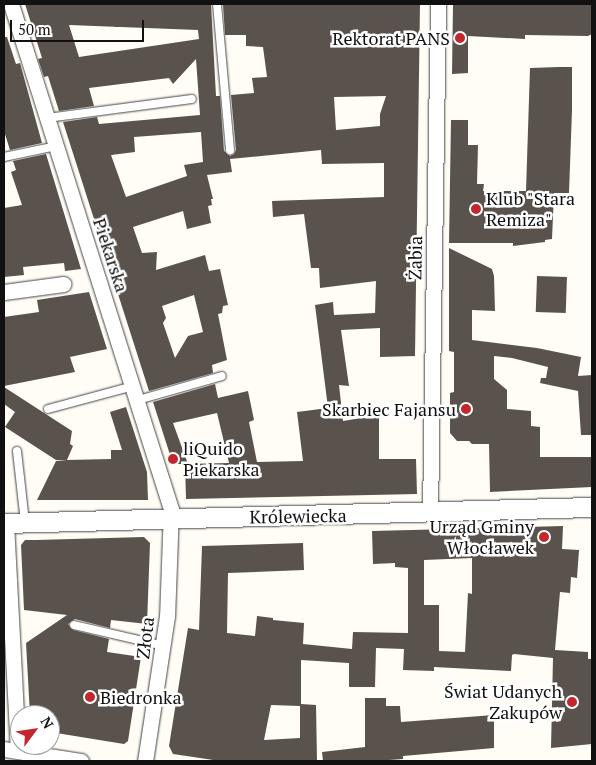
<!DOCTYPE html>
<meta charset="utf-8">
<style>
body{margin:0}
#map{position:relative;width:596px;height:765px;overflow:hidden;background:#fffdf5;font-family:"PT Serif",serif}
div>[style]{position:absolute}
.building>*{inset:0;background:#5a524d;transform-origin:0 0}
.roads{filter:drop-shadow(0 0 1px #444) drop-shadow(0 0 1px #444)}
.service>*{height:8px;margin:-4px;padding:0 4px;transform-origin:4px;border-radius:4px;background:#fff}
.minor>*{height:15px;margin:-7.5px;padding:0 7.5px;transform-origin:7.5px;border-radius:7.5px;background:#fff}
.tertiary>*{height:19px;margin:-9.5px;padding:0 9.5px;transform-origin:9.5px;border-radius:9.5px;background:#fff}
.dots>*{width:14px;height:14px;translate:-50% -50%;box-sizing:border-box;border:2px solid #fff;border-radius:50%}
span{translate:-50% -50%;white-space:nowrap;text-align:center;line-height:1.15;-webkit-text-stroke:5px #fff;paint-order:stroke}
.poi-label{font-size:18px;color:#111}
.right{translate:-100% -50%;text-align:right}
.left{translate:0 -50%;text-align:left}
.street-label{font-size:18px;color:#111}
.frame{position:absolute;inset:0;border:5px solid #111;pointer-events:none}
.north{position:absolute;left:10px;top:705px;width:50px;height:50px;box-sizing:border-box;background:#fff;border:1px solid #a0a0a0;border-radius:50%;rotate:59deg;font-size:14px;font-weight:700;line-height:20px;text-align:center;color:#111}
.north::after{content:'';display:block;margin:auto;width:18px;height:22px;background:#c4262e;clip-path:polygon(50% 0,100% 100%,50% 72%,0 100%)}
.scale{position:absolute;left:10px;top:20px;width:134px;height:22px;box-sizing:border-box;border:2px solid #111;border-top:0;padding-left:6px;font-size:15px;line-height:18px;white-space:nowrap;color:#111;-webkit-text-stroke:4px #fff;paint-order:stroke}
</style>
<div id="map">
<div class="building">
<i style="clip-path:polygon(evenodd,25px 4px,211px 4px,216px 96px,220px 96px,224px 151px,230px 156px,234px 154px,236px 150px,231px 95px,254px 93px,252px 78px,267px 77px,263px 47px,246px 46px,246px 35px,225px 35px,223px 4px,420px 4px,415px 356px,380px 357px,380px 328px,341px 330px,349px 386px,339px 385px,343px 421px,379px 415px,379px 459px,416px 459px,417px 494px,186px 499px,185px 464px,173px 464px,153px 402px,215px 384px,218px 398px,248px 391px,254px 420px,249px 422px,257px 462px,303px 461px,297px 412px,328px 408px,315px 305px,333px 302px,334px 315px,375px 313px,376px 281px,320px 288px,319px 268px,311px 268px,304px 214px,273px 217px,272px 201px,384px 197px,384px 163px,322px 164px,321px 150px,230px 159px,232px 172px,207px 175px,213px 199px,211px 199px,212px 205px,208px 206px,211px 223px,187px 229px,183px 211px,133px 227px,142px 253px,157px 252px,156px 270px,205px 255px,209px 271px,220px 269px,228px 305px,223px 306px,222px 313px,218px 314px,227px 360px,212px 365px,213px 373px,149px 391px,63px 122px,97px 117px,99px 124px,200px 115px,196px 59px,173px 84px,169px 78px,89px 88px,94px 106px,59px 111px,48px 76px,44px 77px,38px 59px,42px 58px,25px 4px,69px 25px,198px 30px,199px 39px,79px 57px,69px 25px,25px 4px,386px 96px,380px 114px,380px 126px,336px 130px,334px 97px,386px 96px,25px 4px,201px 132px,203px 162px,184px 165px,187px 176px,126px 197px,111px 155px,135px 152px,134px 137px,201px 132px,25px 4px,194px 295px,203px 332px,188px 336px,175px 358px,163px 323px,166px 318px,162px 306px,194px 295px,25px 4px,217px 413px,229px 463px,185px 464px,188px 464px,173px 423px,217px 413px)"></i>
<i style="clip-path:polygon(453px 4px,592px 4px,592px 34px,588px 36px,525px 35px,525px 39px,468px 36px,468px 73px,452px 74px)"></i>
<i style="clip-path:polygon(4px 37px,7px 37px,16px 64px,20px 63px,42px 143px,10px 150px,4px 131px)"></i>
<i style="clip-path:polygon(558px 67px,572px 67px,572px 110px,569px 193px,554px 193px,552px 239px,545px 240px,545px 242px,513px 246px,513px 243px,449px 243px,451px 120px,468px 120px,468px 145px,478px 145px,477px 184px,484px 184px,483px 191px,526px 191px,530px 68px)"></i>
<i style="clip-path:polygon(46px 154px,81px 269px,65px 271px,64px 263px,23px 267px,24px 275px,4px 277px,4px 208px,22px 205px,11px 172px,16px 170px,13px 161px)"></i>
<i style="clip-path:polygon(449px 248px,492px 269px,494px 276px,495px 311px,472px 310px,472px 340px,537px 348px,581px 357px,578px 376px,592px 375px,592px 435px,581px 435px,578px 391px,540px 383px,541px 378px,546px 378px,548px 367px,512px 358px,494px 356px,494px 379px,507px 390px,507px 409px,531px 411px,531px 426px,540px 427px,540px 457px,592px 457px,592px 487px,490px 492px,489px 444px,472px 444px,469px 441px,457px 441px,450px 433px,450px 393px,454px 392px,454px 352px,449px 351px)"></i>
<i style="left:537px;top:276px;width:30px;height:36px;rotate:2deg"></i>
<i style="clip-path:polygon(89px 292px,107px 349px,70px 357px,75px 372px,4px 386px,4px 317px,39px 312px,37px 300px)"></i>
<i style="clip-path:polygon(4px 387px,72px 431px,70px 444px,73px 446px,67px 460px,111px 459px,111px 450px,122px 450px,110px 412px,126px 407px,147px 472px,148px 500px,37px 500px,56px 461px,67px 460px,56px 460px,5px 427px,15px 412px,4px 404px)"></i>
<i style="clip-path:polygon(evenodd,563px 526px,562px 549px,579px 550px,577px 578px,571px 577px,570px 593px,560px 592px,555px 650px,588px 652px,588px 659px,592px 659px,592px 744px,551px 748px,553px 658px,514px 654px,512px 655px,511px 671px,434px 667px,434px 671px,403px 670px,404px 649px,376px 648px,375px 687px,349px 687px,349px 663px,301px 660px,301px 704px,316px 705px,317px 761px,220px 761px,173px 754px,169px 746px,188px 628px,199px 630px,202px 546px,303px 543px,304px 570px,228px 573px,227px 633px,255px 636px,257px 616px,273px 618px,273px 620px,304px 623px,303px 644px,352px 649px,353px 632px,408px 633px,408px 568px,395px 567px,395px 563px,373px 564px,372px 531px,563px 526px,472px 558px,472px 594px,468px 593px,465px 652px,439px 651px,439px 605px,424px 605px,424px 560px,472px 558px,563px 526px,271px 705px,300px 706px,300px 738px,264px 740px,271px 705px)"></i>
<i style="clip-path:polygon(144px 537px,150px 543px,147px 624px,111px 620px,110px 628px,75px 619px,68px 624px,73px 630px,109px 639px,107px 652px,141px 657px,128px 741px,124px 744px,50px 732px,50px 715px,30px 715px,26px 643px,67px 615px,24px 610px,21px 545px,25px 540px,36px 540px)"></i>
<i style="clip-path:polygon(365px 698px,386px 698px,386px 706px,400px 706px,401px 722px,494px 715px,494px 748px,403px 756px,403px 759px,375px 761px,323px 761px,322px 752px,365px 747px)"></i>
</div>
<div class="roads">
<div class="service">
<i style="left:217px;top:4px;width:147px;rotate:84.9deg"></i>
<i style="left:47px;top:118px;width:146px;rotate:-7.5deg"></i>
<i style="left:4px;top:157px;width:53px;rotate:-11.9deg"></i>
<i style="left:138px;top:400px;width:87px;rotate:-15.9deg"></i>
<i style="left:48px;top:409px;width:88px;rotate:-15.1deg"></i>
<i style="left:17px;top:451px;width:71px;rotate:83.6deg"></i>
<i style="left:74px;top:625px;width:92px;rotate:13.1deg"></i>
</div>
<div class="minor">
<i style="left:11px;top:4px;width:530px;rotate:72.42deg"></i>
<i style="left:171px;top:509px;width:107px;rotate:92.1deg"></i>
<i style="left:167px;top:616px;width:147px;rotate:98.6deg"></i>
<i style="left:4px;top:292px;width:60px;rotate:-7.7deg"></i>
<i style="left:430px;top:513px;width:509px;rotate:-89.1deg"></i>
<i style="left:6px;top:523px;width:228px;rotate:87deg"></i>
<i style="left:4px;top:749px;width:78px;rotate:8.9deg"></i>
</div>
<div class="tertiary">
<i style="left:4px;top:523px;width:588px;rotate:-1.56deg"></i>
</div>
</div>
<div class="dots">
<i style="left:460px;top:38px;background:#c4262e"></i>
<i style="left:476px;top:209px;background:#c4262e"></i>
<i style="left:466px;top:409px;background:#c4262e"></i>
<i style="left:173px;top:459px;background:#c4262e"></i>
<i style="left:544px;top:537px;background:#c4262e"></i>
<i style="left:90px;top:697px;background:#c4262e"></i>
<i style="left:572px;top:702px;background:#c4262e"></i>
</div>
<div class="poi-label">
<span class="right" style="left:450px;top:38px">Rektorat PANS</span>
<span class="left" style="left:486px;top:209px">Klub "Stara<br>Remiza"</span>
<span class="right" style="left:456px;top:409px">Skarbiec Fajansu</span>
<span class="left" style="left:183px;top:459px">liQuido<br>Piekarska</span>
<span class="right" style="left:534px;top:537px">Urząd Gminy<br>Włocławek</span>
<span class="right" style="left:562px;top:702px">Świat Udanych<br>Zakupów</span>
<span class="left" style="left:100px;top:697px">Biedronka</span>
</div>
<div class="street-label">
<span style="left:111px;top:255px;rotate:72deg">Piekarska</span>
<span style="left:415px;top:258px;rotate:-89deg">Żabia</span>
<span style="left:298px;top:516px;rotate:-1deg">Królewiecka</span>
<span style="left:145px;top:638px;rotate:-83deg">Złota</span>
</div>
<div class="frame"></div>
<div class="north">N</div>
<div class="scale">50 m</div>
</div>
